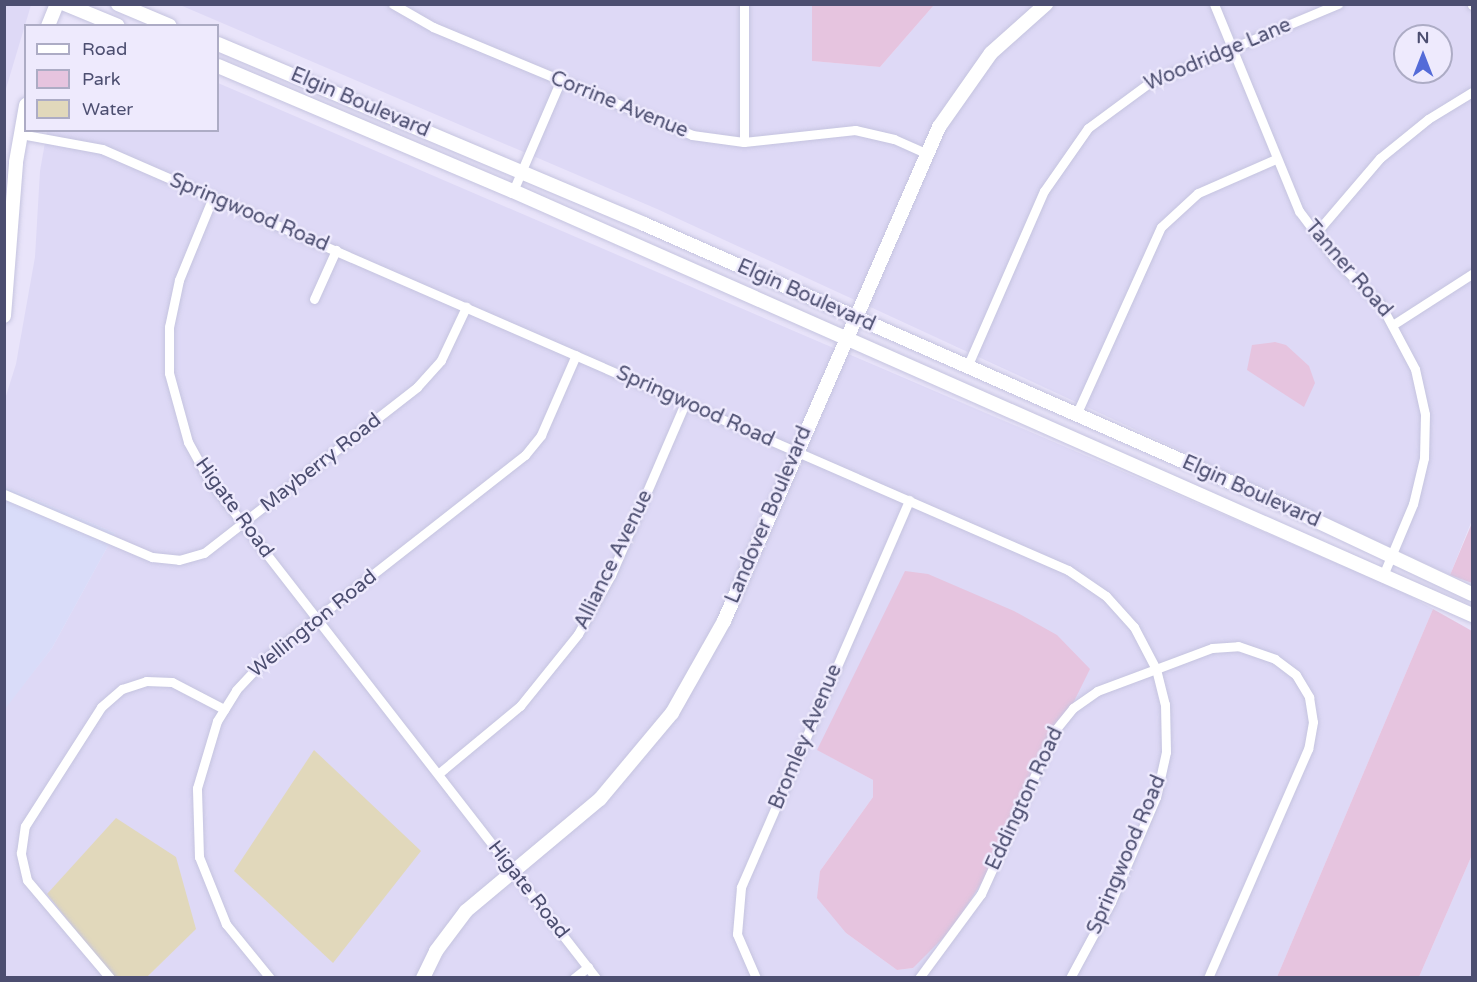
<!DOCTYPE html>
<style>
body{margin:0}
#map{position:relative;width:1477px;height:982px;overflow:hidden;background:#e9e4fa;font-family:"Varela Round",sans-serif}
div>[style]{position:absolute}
.residential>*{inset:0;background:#ded9f6}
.commercial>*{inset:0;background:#d9dcf9}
.green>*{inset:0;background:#e6c4df}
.water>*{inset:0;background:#e1d8bb}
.roads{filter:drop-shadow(0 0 2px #c5c4df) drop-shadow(0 0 2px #c5c4df)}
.street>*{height:9px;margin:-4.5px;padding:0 4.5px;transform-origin:4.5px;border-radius:4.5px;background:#fff}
.secondary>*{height:14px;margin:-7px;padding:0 7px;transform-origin:7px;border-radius:7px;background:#fff}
span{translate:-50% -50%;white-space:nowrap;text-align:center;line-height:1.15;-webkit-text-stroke:5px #eeeafd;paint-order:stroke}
.street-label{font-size:20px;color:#4c4e70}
.frame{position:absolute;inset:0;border:6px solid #4c4e70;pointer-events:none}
.legend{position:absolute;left:24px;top:24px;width:195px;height:108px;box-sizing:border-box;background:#eeeafd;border:2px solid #adacc5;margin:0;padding:8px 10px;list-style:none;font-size:18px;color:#4c4e70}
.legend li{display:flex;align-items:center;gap:12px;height:30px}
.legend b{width:30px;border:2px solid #adacc5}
.north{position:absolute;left:1393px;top:24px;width:60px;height:60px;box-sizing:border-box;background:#eeeafd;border:2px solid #adacc5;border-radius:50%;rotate:0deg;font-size:16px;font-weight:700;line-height:24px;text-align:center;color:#4c4e70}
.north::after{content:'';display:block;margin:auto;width:21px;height:27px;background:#546bd8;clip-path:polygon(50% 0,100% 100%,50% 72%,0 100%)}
</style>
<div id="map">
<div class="residential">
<i style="clip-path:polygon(5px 4px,31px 5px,5px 92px,4px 5px)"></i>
<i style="clip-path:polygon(180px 5px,812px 5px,812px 61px,880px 67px,934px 5px,1036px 5px,988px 49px,951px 97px,935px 124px,857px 301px,657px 209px)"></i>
<i style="clip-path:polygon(evenodd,1055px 5px,1472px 5px,1472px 520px,1450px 575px,866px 305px,944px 130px,995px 58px,1055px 5px,1405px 36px,1441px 36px,1441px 72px,1405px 72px,1405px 36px)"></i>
<i style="clip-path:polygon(218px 83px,836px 349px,719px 618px,668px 710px,596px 794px,462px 907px,432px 947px,417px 977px,147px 977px,196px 928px,113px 977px,5px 977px,4px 709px,52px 648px,115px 533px,5px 487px,5px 399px,16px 364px,35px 257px,40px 171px,47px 131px,218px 130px)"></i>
<i style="clip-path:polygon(evenodd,846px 353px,1397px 589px,1433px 609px,1277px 977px,428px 978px,469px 915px,603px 803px,676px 717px,728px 623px,846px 353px,1089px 669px,1069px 711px,913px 968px,897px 970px,846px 933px,820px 871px,873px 797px,873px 780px,818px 750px,1089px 669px)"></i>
<i style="clip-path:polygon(1472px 855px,1472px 977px,1419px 977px)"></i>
</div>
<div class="commercial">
<i style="clip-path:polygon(5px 487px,115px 533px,52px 648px,5px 709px)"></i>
</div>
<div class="green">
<i style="clip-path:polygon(812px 5px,812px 4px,934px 5px,880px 67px,812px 61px)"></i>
<i style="clip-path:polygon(1275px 342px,1286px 345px,1309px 366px,1315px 383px,1304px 407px,1247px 370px,1252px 345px)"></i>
<i style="clip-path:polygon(1472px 523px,1472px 583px,1450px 575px)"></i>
<i style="clip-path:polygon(905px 571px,928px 574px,1014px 611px,1057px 635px,1090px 669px,994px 863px,952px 929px,913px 968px,897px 970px,846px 933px,817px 898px,820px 871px,873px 797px,873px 780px,817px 750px)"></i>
<i style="clip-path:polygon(1433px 609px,1472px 631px,1472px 855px,1419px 977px,1277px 977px)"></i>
</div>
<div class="water">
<i style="clip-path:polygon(314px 750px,421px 851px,333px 963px,234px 871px)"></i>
<i style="clip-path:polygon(116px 818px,176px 857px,196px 929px,147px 977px,113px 977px,47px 894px)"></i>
</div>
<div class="roads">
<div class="street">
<i style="left:393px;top:4px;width:46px;rotate:29.9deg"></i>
<i style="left:433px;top:27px;width:281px;rotate:22.6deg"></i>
<i style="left:692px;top:135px;width:52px;rotate:7.7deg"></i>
<i style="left:744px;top:142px;width:112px;rotate:-6.2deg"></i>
<i style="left:855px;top:130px;width:40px;rotate:13deg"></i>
<i style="left:894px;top:139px;width:36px;rotate:24deg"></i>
<i style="left:1214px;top:4px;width:224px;rotate:67.7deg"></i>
<i style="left:1299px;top:211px;width:60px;rotate:53.1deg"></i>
<i style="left:1335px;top:259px;width:65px;rotate:45deg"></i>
<i style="left:1381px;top:305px;width:72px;rotate:62deg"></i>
<i style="left:1415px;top:369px;width:46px;rotate:77.5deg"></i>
<i style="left:1425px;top:414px;width:44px;rotate:91.3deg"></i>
<i style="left:1424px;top:458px;width:47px;rotate:103.4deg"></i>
<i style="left:1413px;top:504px;width:75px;rotate:112.8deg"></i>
<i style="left:1472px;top:4px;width:1px;rotate:90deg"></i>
<i style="left:20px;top:134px;width:83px;rotate:10.4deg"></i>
<i style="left:102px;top:149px;width:1054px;rotate:23.55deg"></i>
<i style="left:1068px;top:570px;width:46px;rotate:34.4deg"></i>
<i style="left:1106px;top:596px;width:42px;rotate:47.9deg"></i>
<i style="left:1134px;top:627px;width:47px;rotate:62.4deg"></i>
<i style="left:1156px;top:669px;width:36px;rotate:76deg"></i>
<i style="left:1165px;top:704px;width:48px;rotate:88.8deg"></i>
<i style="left:1166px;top:752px;width:46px;rotate:102.5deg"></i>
<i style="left:1156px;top:797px;width:114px;rotate:113.2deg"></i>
<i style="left:1111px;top:902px;width:86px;rotate:118.3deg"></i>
<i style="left:744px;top:142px;width:138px;rotate:-90deg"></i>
<i style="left:513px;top:191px;width:119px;rotate:-66.7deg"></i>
<i style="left:213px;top:197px;width:90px;rotate:112.3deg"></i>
<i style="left:179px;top:280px;width:48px;rotate:102deg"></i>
<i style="left:169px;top:327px;width:46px;rotate:90deg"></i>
<i style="left:169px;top:373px;width:72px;rotate:74.6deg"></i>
<i style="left:188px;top:442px;width:43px;rotate:61.1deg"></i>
<i style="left:209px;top:480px;width:631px;rotate:52.15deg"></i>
<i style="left:1315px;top:234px;width:100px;rotate:-49.5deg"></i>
<i style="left:1380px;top:158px;width:62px;rotate:-39.1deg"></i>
<i style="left:1428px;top:119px;width:52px;rotate:-31.5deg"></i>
<i style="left:314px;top:299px;width:54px;rotate:-65.8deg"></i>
<i style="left:1394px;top:324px;width:93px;rotate:-32.7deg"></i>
<i style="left:967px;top:367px;width:192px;rotate:-66.4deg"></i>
<i style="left:1044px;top:191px;width:77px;rotate:-55.1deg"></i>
<i style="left:1088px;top:128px;width:76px;rotate:-36.4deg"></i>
<i style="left:1149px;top:83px;width:205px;rotate:-22.7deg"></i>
<i style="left:1076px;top:415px;width:206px;rotate:-65.7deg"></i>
<i style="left:1161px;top:227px;width:50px;rotate:-42.6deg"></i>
<i style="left:1198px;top:193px;width:85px;rotate:-23.6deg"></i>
<i style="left:4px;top:494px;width:161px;rotate:23.1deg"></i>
<i style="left:152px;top:557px;width:27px;rotate:6deg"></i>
<i style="left:179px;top:560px;width:26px;rotate:-16deg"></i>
<i style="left:204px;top:553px;width:270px;rotate:-37.9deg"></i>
<i style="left:417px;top:387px;width:36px;rotate:-48deg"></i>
<i style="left:441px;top:360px;width:59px;rotate:-64.7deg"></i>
<i style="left:438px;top:774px;width:107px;rotate:-39.7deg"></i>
<i style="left:520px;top:706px;width:92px;rotate:-51.1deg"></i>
<i style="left:578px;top:634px;width:68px;rotate:-60.8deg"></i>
<i style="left:611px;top:575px;width:187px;rotate:-66.7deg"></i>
<i style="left:110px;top:978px;width:128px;rotate:-130.3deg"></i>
<i style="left:27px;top:880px;width:28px;rotate:-103deg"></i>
<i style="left:21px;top:853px;width:27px;rotate:-82deg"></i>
<i style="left:25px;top:826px;width:141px;rotate:-57.4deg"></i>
<i style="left:101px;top:707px;width:28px;rotate:-41deg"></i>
<i style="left:122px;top:689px;width:25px;rotate:-18deg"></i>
<i style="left:146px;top:681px;width:26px;rotate:2deg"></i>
<i style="left:172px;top:682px;width:59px;rotate:27.4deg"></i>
<i style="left:270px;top:978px;width:70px;rotate:-129.2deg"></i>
<i style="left:226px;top:924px;width:72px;rotate:-111.9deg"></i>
<i style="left:199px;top:857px;width:69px;rotate:-91.7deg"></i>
<i style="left:197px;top:788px;width:70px;rotate:-73.4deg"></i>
<i style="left:217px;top:721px;width:36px;rotate:-58deg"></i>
<i style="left:236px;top:690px;width:44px;rotate:-46.8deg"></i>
<i style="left:266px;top:658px;width:329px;rotate:-38.1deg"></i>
<i style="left:525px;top:455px;width:26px;rotate:-51deg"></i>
<i style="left:541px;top:435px;width:87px;rotate:-66.4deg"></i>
<i style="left:574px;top:978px;width:18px;rotate:-38deg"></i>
<i style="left:756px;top:978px;width:48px;rotate:-113.4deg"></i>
<i style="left:737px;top:934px;width:47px;rotate:-85.1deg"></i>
<i style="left:741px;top:887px;width:422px;rotate:-66.5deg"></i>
<i style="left:919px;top:978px;width:104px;rotate:-53.6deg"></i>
<i style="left:981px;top:894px;width:181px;rotate:-65.6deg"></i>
<i style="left:1056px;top:729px;width:27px;rotate:-51deg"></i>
<i style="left:1073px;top:708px;width:29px;rotate:-35deg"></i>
<i style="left:1097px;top:691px;width:63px;rotate:-20.4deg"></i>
<i style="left:1156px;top:669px;width:60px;rotate:-20.6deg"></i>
<i style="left:1212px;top:648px;width:26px;rotate:-4deg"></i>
<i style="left:1238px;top:646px;width:39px;rotate:19deg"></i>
<i style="left:1275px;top:659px;width:26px;rotate:37deg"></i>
<i style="left:1296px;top:675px;width:26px;rotate:59deg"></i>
<i style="left:1309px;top:697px;width:25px;rotate:81deg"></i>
<i style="left:1313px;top:722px;width:27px;rotate:100deg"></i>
<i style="left:1308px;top:749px;width:250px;rotate:113.6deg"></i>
</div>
<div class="secondary">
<i style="left:65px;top:4px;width:57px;rotate:22.5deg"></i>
<i style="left:118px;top:4px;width:56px;rotate:22.9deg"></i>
<i style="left:48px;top:26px;width:24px;rotate:-68deg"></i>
<i style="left:218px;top:44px;width:462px;rotate:22.9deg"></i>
<i style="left:644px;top:224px;width:705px;rotate:23.76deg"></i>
<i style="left:1289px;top:508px;width:202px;rotate:25.2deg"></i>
<i style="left:218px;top:66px;width:320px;rotate:23deg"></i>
<i style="left:513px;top:191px;width:1049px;rotate:23.85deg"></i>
<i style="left:4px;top:316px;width:154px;rotate:-85.5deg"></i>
<i style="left:16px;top:162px;width:58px;rotate:-80deg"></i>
<i style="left:423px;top:978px;width:30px;rotate:-64deg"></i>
<i style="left:436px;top:951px;width:50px;rotate:-53.1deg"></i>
<i style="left:466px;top:911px;width:175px;rotate:-39.9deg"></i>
<i style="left:600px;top:799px;width:112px;rotate:-50.1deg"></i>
<i style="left:672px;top:713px;width:106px;rotate:-60.5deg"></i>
<i style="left:724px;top:621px;width:539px;rotate:-66.48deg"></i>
<i style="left:939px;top:127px;width:90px;rotate:-54.9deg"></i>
<i style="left:991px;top:53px;width:74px;rotate:-41.7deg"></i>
</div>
</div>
<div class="street-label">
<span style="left:1218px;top:55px;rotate:-23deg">Woodridge Lane</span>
<span style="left:360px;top:103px;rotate:23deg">Elgin Boulevard</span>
<span style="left:619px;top:105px;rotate:22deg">Corrine Avenue</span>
<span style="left:249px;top:213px;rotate:23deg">Springwood Road</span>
<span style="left:1348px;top:269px;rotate:49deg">Tanner Road</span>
<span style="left:806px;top:296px;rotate:24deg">Elgin Boulevard</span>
<span style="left:695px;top:407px;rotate:24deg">Springwood Road</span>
<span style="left:321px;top:463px;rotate:-38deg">Mayberry Road</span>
<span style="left:1251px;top:492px;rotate:24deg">Elgin Boulevard</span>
<span style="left:234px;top:508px;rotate:54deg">Higate Road</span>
<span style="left:769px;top:515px;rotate:-67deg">Landover Boulevard</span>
<span style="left:614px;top:560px;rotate:-64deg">Alliance Avenue</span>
<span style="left:313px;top:624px;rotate:-39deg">Wellington Road</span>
<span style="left:806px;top:737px;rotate:-67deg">Bromley Avenue</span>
<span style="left:1025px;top:799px;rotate:-65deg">Eddington Road</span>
<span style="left:1127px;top:855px;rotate:-67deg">Springwood Road</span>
<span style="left:528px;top:890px;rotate:52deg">Higate Road</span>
</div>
<div class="frame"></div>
<ul class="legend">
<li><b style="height:8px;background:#fff"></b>Road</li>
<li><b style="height:16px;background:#e6c4df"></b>Park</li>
<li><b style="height:16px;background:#e1d8bb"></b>Water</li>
</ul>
<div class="north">N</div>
</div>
